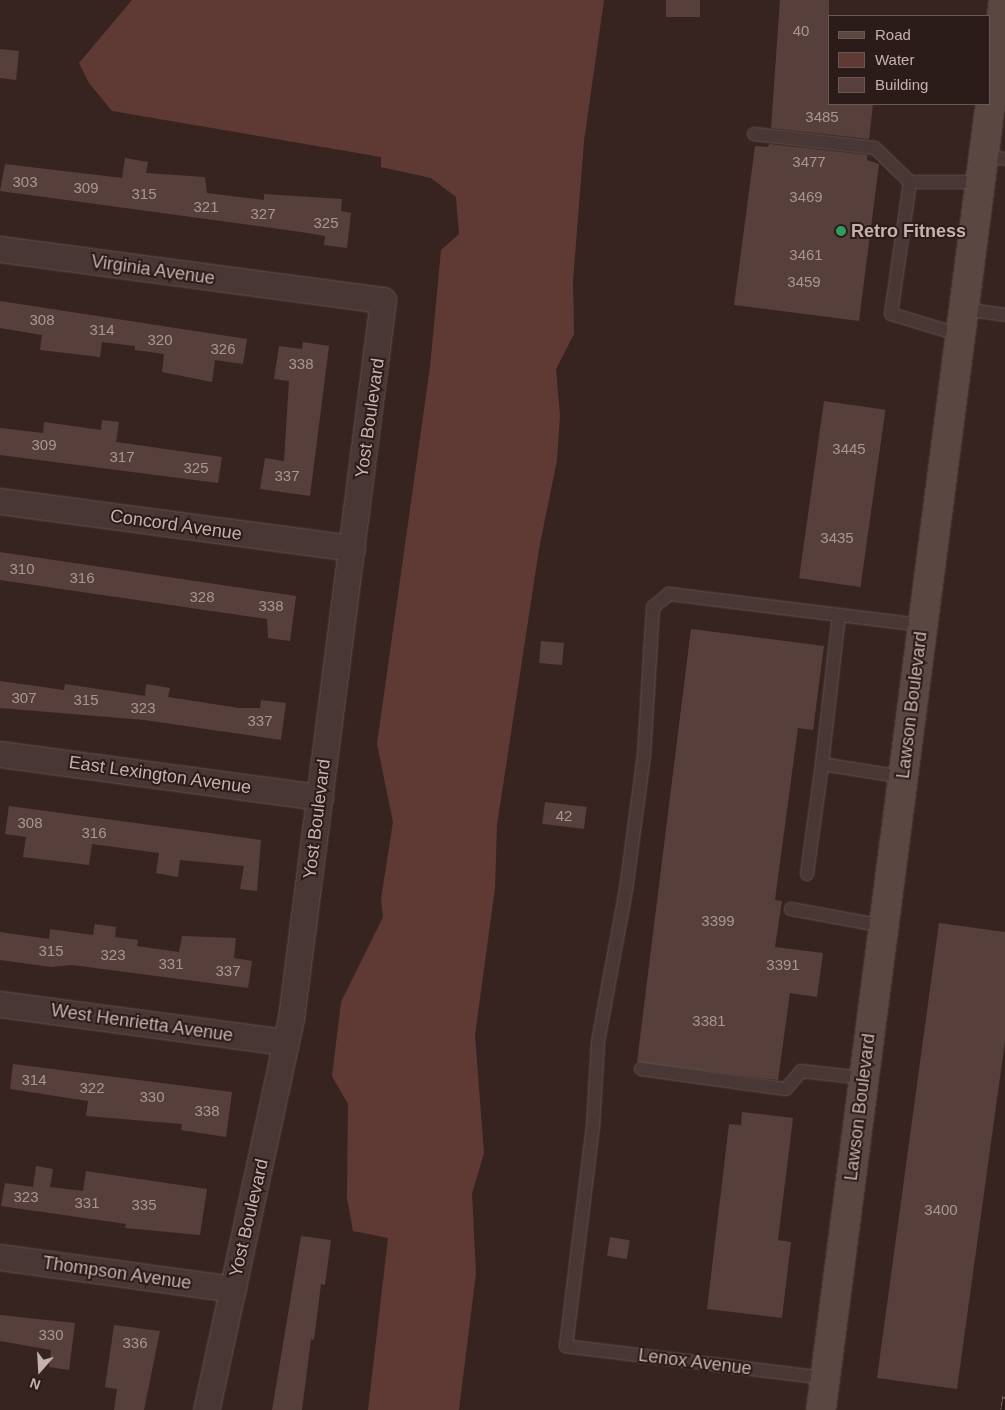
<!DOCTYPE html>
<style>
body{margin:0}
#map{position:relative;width:1005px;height:1410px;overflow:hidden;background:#372420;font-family:Helvetica,sans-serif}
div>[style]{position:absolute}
.water>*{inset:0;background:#5f3a34}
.building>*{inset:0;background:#57403c;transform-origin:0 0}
.roads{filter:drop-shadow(0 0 1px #62524e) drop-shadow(0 0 1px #62524e)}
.lane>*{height:12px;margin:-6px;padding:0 6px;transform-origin:6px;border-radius:6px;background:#483734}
.street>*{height:25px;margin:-12.5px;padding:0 12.5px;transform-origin:12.5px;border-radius:12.5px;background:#483734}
.secondary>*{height:28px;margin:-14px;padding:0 14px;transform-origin:14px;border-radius:14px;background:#5b4742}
.rail>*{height:5.5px;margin-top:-2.75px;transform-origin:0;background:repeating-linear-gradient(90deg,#2c1c19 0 11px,#6f5a56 0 22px);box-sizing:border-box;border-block:1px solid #6f5a56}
.dots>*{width:14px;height:14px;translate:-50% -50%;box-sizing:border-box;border:2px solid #2c1c19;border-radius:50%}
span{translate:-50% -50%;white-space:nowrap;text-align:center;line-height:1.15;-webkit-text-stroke:4px #2c1c19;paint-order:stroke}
.number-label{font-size:15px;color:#a99692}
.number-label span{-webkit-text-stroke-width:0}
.poi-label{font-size:18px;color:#c4b2ae;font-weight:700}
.left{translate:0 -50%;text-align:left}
.street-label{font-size:18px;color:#c4b2ae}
.legend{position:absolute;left:828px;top:15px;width:162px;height:90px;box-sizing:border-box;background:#2c1c19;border:1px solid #695855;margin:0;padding:6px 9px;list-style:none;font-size:15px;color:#c4b2ae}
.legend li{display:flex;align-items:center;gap:10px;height:25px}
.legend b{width:25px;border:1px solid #695855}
.north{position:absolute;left:15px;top:1345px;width:50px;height:50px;-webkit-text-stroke:4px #2c1c19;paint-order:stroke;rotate:199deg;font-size:14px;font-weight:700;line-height:20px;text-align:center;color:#c4b2ae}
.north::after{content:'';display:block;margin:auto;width:18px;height:22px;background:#c4b2ae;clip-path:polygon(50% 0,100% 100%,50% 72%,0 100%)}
</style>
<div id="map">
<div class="water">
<i style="clip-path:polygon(132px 0,604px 0,584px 141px,573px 281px,574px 334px,556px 369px,560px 416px,557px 460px,539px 549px,497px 825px,495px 888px,475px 1035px,484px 1153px,472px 1194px,476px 1273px,459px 1410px,368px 1410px,388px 1238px,353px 1231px,347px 1198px,348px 1104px,332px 1076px,341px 1002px,383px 917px,381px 899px,393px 822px,377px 744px,430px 367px,441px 250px,459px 234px,456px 197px,431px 178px,381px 167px,381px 157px,112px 111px,89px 83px,79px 63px)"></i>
</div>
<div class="building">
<i style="left:666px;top:0;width:34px;height:17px"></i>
<i style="clip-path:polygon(780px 0,829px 0,829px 104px,873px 104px,869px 139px,771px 128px)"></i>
<i style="clip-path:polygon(0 49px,19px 51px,16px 80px,0 78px)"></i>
<i style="clip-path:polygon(769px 144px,867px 155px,867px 160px,879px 164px,859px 321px,734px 305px,755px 146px,768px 147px)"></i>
<i style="clip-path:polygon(125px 158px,148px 162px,146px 173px,205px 177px,207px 193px,264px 200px,264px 194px,342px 199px,341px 211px,351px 213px,347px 248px,324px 245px,325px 236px,301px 232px,0 191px,5px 164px,122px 178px)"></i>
<i style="clip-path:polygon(0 301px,247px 339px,243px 364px,215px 360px,212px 382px,162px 372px,164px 354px,135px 350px,135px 346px,102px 342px,100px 357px,40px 350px,42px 335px,0 328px)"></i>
<i style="clip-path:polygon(303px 342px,329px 346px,310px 496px,260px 489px,265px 458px,284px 461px,289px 381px,274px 379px,279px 346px,302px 349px)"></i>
<i style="left:824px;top:401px;width:62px;height:179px;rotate:8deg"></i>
<i style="clip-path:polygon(102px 420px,119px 422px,116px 442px,222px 457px,218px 483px,0 455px,0 428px,43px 433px,44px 422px,101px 430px)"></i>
<i style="clip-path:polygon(0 552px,296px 596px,290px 641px,268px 638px,267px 619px,0 580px)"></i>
<i style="clip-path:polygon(691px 629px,824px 646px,813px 730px,798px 728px,775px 900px,782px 901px,775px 947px,823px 953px,817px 997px,790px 993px,778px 1080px,637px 1062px)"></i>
<i style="left:541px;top:641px;width:23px;height:22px;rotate:5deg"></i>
<i style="clip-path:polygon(0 681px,64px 690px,65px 684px,145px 696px,146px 684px,170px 688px,168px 697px,239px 708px,260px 708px,261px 700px,286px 703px,281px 740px,144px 720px,0 708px)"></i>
<i style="left:545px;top:802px;width:42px;height:22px;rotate:7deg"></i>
<i style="clip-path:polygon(9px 806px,261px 840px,257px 891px,240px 889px,244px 866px,180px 860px,178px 877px,156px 873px,159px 853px,92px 844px,89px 865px,23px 857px,26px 837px,5px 834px)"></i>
<i style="clip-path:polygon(939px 923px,1005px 932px,1005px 1041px,957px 1389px,877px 1378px)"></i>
<i style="clip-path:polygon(95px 924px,116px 927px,115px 937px,138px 940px,137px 946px,179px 952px,182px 936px,236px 938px,234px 958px,252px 961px,248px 988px,72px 965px,51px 967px,0 960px,0 932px,49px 939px,50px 929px,93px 935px)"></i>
<i style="clip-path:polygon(13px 1064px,232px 1092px,226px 1137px,181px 1130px,182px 1124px,86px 1116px,88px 1101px,10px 1089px)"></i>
<i style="clip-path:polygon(742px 1112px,793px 1118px,778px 1240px,791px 1242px,782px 1318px,707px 1309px,729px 1124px,741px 1125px)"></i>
<i style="clip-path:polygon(36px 1166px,53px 1169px,50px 1187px,83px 1191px,86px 1171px,207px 1189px,200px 1235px,125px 1228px,126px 1224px,1px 1206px,5px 1183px,33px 1187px)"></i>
<i style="clip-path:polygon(301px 1236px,331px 1240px,325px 1285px,321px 1284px,314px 1340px,311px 1339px,302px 1410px,272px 1410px)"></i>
<i style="left:610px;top:1237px;width:20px;height:19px;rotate:9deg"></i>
<i style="clip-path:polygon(0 1315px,75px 1323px,69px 1370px,49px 1367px,51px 1350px,0 1341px)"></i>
<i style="clip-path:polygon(114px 1325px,160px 1331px,144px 1410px,114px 1410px,117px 1389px,105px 1387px)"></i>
</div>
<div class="roads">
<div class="lane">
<i style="left:754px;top:134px;width:122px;rotate:6.6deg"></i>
<i style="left:875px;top:148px;width:49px;rotate:44.2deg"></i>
<i style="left:984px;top:156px;width:21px;rotate:8deg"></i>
<i style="left:964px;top:309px;width:41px;rotate:8.3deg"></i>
<i style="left:961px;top:335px;width:73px;rotate:-163.3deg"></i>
<i style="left:891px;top:314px;width:133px;rotate:-81.8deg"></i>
<i style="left:910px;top:182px;width:70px"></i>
<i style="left:822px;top:764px;width:150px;rotate:-83.5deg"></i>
<i style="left:807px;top:874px;width:111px;rotate:-82.2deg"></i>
<i style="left:822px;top:764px;width:82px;rotate:9.1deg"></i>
<i style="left:791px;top:909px;width:95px;rotate:10.4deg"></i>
<i style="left:641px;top:1069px;width:146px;rotate:7.9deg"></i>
<i style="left:786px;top:1089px;width:23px;rotate:-50deg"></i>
<i style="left:801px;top:1071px;width:62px;rotate:6.4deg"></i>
<i style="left:825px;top:1378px;width:261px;rotate:-173deg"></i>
<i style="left:566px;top:1346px;width:221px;rotate:-83deg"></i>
<i style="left:593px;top:1127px;width:85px;rotate:-86.6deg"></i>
<i style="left:598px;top:1042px;width:155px;rotate:-79.6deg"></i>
<i style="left:626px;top:890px;width:136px;rotate:-82.4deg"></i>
<i style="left:644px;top:755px;width:148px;rotate:-86.5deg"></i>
<i style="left:653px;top:607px;width:21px;rotate:-39deg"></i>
<i style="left:669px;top:594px;width:256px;rotate:7deg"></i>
</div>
<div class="street">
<i style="left:0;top:249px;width:386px;rotate:7.6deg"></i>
<i style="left:383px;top:300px;width:724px;rotate:97.3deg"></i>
<i style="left:291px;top:1018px;width:401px;rotate:102.2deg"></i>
<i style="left:0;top:501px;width:355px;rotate:7.6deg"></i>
<i style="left:0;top:754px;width:323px;rotate:7.7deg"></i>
<i style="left:0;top:1004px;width:288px;rotate:7.6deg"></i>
<i style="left:0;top:1257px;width:235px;rotate:7.8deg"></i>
</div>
<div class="secondary">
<i style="left:821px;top:1410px;width:1422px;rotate:-82.61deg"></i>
</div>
</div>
<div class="rail">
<i style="left:1003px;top:1410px;width:13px;rotate:-81deg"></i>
</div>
<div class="dots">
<i style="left:841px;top:231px;background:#2e9e5b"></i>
</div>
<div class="number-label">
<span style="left:801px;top:31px">40</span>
<span style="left:822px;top:117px">3485</span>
<span style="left:809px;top:162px">3477</span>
<span style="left:25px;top:182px">303</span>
<span style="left:86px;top:188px">309</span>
<span style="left:144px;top:194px">315</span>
<span style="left:806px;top:197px">3469</span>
<span style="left:206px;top:207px">321</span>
<span style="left:263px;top:214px">327</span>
<span style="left:326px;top:223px">325</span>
<span style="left:806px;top:255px">3461</span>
<span style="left:804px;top:282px">3459</span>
<span style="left:42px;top:320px">308</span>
<span style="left:102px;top:330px">314</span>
<span style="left:160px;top:340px">320</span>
<span style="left:223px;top:349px">326</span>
<span style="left:301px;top:364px">338</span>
<span style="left:44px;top:445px">309</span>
<span style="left:849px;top:449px">3445</span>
<span style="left:122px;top:457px">317</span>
<span style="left:196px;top:468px">325</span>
<span style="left:287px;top:476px">337</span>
<span style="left:837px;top:538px">3435</span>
<span style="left:22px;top:569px">310</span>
<span style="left:82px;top:578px">316</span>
<span style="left:202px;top:597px">328</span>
<span style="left:271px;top:606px">338</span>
<span style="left:24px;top:698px">307</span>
<span style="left:86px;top:700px">315</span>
<span style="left:143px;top:708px">323</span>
<span style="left:260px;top:721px">337</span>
<span style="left:564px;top:816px">42</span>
<span style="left:30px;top:823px">308</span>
<span style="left:94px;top:833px">316</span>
<span style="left:718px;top:921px">3399</span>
<span style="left:51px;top:951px">315</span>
<span style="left:113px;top:955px">323</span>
<span style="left:171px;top:964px">331</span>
<span style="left:783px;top:965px">3391</span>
<span style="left:228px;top:971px">337</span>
<span style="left:709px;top:1021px">3381</span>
<span style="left:34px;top:1080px">314</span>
<span style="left:92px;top:1088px">322</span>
<span style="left:152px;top:1097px">330</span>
<span style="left:207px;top:1111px">338</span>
<span style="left:26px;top:1197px">323</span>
<span style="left:87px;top:1203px">331</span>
<span style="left:144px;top:1205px">335</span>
<span style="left:941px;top:1210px">3400</span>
<span style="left:51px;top:1335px">330</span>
<span style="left:135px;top:1343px">336</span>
</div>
<div class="poi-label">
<span class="left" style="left:851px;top:231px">Retro Fitness</span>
</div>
<div class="street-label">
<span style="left:153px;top:270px;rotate:8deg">Virginia Avenue</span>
<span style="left:370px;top:418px;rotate:-82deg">Yost Boulevard</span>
<span style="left:176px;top:525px;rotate:8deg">Concord Avenue</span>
<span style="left:912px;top:705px;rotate:-83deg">Lawson Boulevard</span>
<span style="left:160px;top:775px;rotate:8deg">East Lexington Avenue</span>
<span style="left:317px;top:819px;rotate:-83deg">Yost Boulevard</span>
<span style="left:142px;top:1023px;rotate:8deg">West Henrietta Avenue</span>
<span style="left:860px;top:1107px;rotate:-83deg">Lawson Boulevard</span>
<span style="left:249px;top:1218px;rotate:-77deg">Yost Boulevard</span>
<span style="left:117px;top:1273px;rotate:8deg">Thompson Avenue</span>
<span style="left:695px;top:1362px;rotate:7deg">Lenox Avenue</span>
</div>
<ul class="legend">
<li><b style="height:6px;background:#5b4742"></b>Road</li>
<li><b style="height:14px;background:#5f3a34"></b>Water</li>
<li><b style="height:14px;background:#57403c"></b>Building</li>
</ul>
<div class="north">N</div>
</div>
